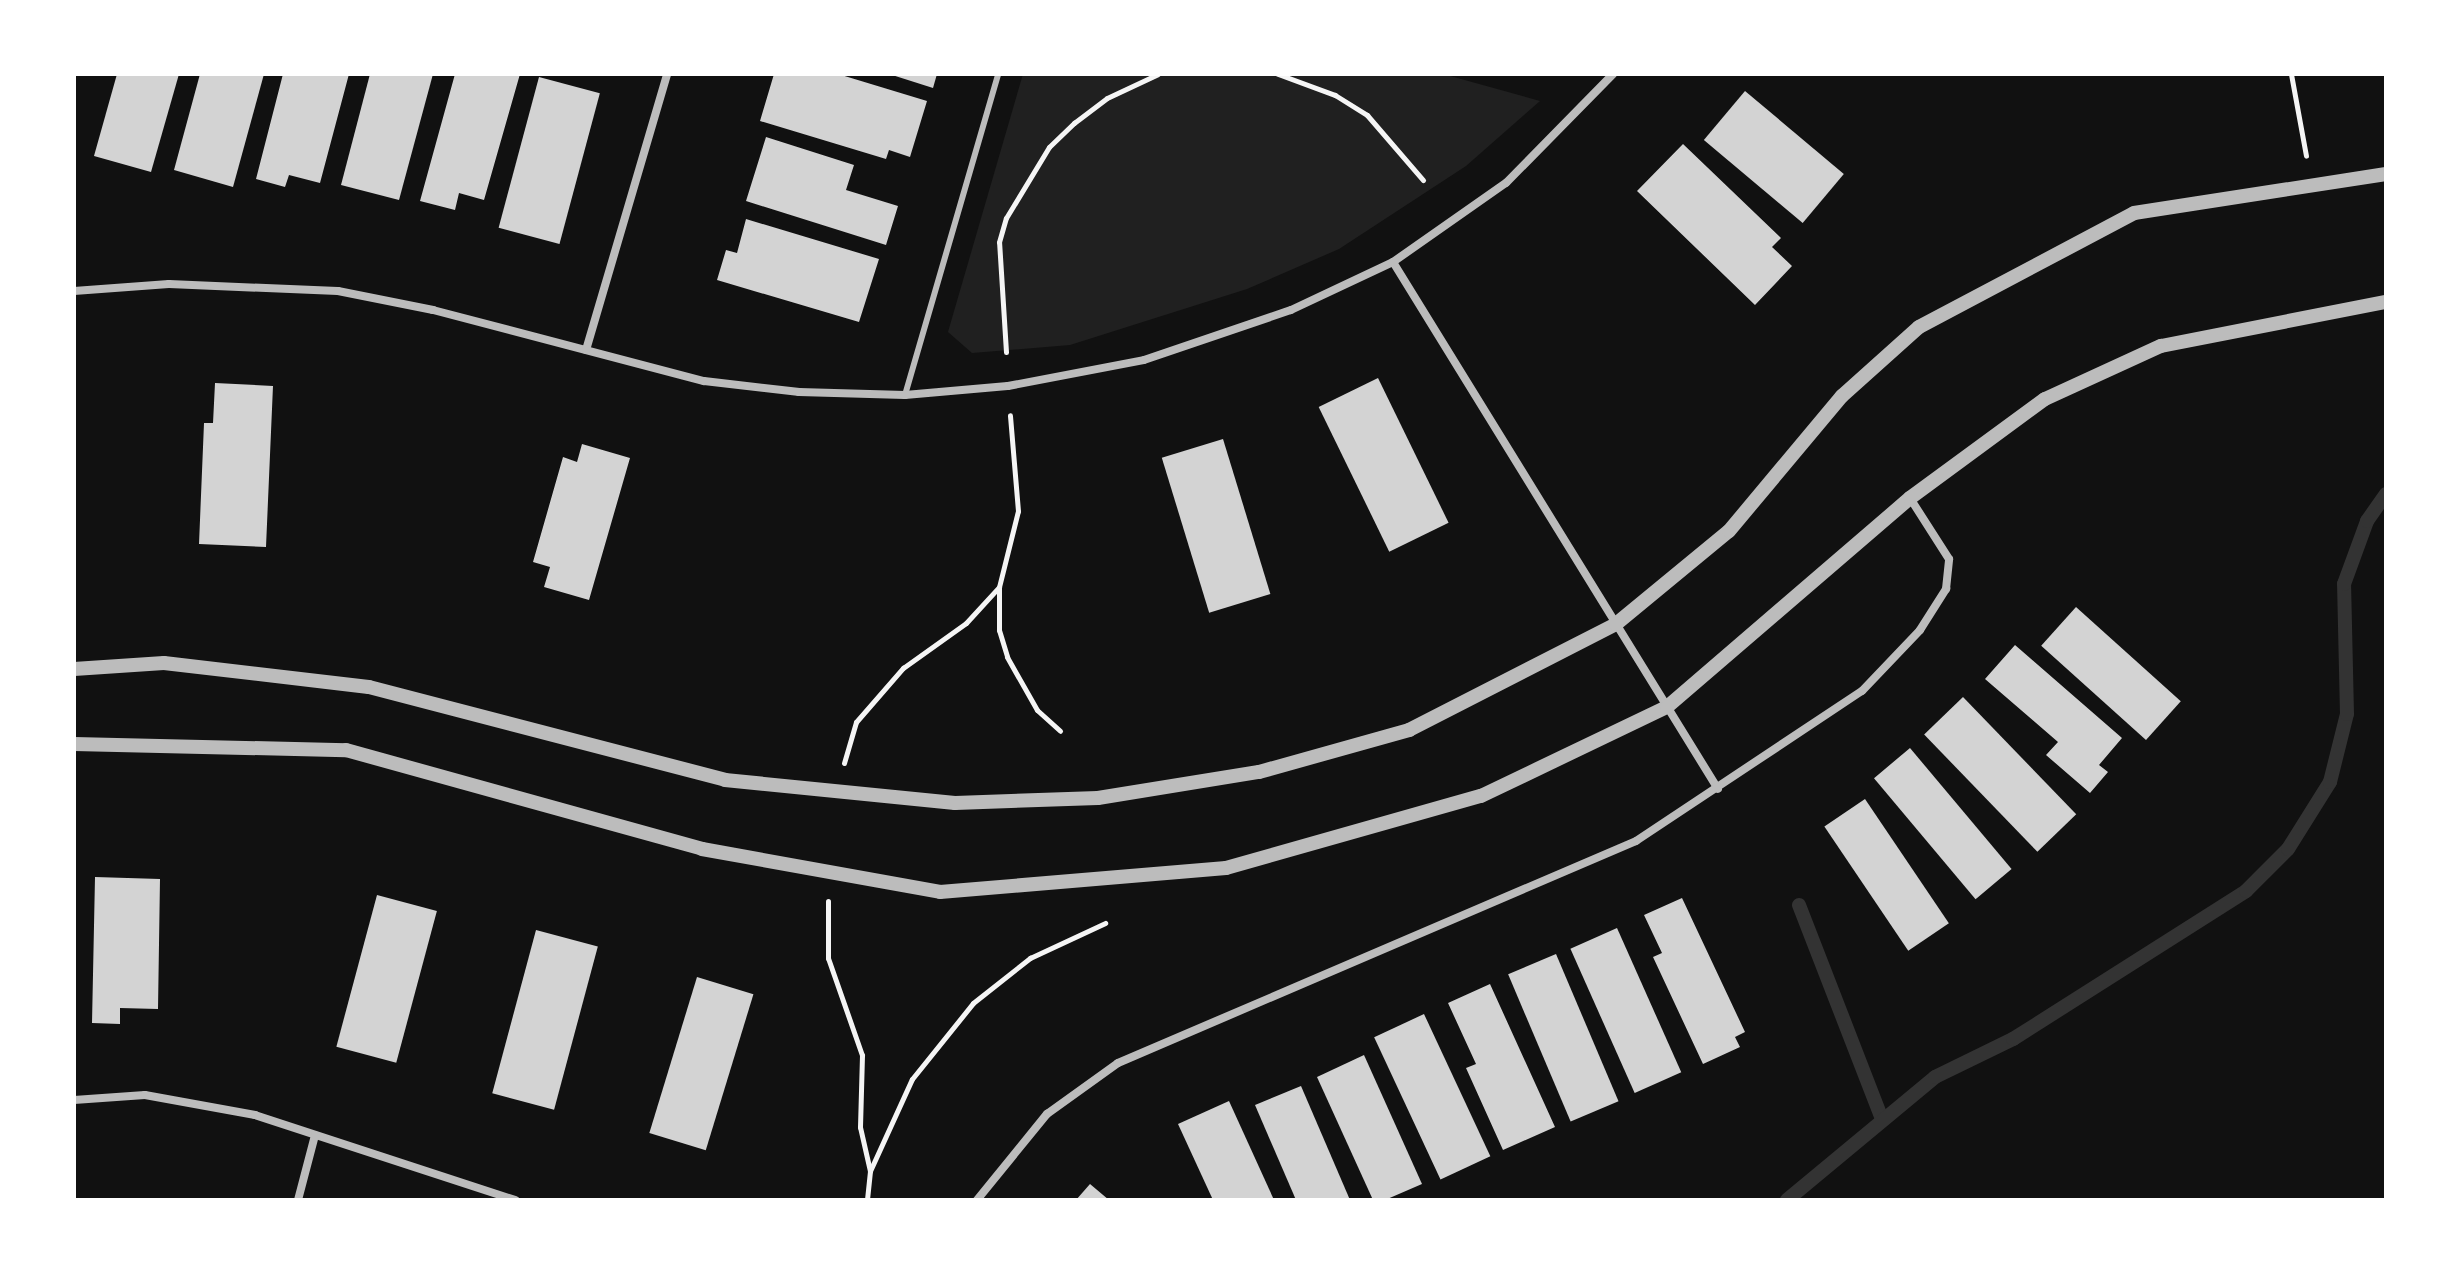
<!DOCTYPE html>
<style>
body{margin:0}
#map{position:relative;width:2460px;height:1274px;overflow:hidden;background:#111;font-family:"Exo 2",sans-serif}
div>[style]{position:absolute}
.green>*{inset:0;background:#202020}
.stream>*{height:14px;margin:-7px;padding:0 7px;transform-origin:7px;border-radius:7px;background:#333}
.building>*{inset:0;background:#d3d3d3;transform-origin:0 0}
.path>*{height:5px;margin:-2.5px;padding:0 2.5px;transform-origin:2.5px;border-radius:2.5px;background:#f5f5f5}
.service>*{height:6px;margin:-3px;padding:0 3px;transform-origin:3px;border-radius:3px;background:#bcbcbc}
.minor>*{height:8px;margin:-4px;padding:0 4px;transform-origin:4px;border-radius:4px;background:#bcbcbc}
.tertiary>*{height:14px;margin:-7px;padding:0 7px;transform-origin:7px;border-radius:7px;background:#bcbcbc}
span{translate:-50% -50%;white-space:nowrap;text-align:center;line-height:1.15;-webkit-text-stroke:8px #fff;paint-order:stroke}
.frame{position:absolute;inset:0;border:76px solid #fff;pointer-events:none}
</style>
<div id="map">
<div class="green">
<i style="clip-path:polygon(1023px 74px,1443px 74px,1540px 101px,1466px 166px,1339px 249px,1247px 289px,1070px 345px,972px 353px,948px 332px)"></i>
</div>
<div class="stream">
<i style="left:1799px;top:905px;width:230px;rotate:68.8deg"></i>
<i style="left:1787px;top:1200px;width:192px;rotate:-39.7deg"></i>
<i style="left:1935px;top:1077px;width:87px;rotate:-26deg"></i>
<i style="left:2013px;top:1039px;width:276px;rotate:-32.4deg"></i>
<i style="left:2246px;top:891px;width:59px;rotate:-45deg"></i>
<i style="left:2288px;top:849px;width:79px;rotate:-57.9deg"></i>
<i style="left:2330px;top:782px;width:70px;rotate:-76deg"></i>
<i style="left:2347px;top:714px;width:130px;rotate:-91.3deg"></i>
<i style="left:2344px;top:584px;width:67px;rotate:-69.9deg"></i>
<i style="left:2367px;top:521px;width:33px;rotate:-55deg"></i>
</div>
<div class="building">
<i style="clip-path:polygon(117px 74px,179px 74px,151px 172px,94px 156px)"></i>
<i style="clip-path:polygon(200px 74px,264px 74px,233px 187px,174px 170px)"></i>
<i style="clip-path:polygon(283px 74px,349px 74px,320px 183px,289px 175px,285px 187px,256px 179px)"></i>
<i style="clip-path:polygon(370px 74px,433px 74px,399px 200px,341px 185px)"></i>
<i style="clip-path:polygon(455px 74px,520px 74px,484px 200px,459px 193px,455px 210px,420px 201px)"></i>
<i style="clip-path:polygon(774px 74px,838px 74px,927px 101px,910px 157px,889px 150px,886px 159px,760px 121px)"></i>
<i style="clip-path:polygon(889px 74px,937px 74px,933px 88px)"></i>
<i style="left:539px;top:77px;width:63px;height:156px;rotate:15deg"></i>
<i style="left:1745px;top:91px;width:129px;height:64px;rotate:40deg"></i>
<i style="clip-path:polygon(766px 137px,854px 165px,846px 190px,898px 206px,886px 245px,746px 201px)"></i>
<i style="clip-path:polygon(1683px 144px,1781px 238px,1772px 247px,1792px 266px,1755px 305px,1637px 191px)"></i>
<i style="clip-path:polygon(746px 219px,879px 259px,859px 322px,717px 280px,726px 250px,737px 253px)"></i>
<i style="left:1378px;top:378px;width:161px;height:66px;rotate:64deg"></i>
<i style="clip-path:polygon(215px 383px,273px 386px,266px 547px,199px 544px,204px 423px,213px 423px)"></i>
<i style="left:1223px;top:439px;width:162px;height:64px;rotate:73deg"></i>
<i style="clip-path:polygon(582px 444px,630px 458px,589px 600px,544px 587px,550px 567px,533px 562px,563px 457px,577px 462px)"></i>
<i style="left:2076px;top:607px;width:141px;height:52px;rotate:42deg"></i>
<i style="clip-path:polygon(2015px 645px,2122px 738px,2099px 765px,2108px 772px,2090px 793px,2046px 755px,2058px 742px,1985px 679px)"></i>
<i style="left:1963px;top:697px;width:163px;height:54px;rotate:46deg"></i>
<i style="left:1910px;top:748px;width:158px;height:47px;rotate:50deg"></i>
<i style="left:1865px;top:799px;width:150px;height:49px;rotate:56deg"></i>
<i style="clip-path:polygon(95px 877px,160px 879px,158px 1009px,120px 1008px,120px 1024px,92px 1023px)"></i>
<i style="left:377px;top:895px;width:62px;height:157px;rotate:15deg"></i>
<i style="clip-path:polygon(1682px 898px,1745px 1032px,1735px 1037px,1740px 1047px,1703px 1064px,1653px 957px,1662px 953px,1644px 915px)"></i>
<i style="left:1617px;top:928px;width:158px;height:51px;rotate:66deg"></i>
<i style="left:536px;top:930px;width:64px;height:169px;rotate:15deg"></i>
<i style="left:1556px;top:954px;width:160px;height:52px;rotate:67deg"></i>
<i style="left:697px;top:977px;width:59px;height:163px;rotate:17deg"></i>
<i style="clip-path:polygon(1490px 984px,1555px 1127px,1503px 1150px,1466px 1068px,1476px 1064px,1448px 1003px)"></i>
<i style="left:1424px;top:1014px;width:157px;height:55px;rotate:65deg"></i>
<i style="clip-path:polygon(1364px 1055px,1422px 1184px,1385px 1200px,1373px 1200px,1317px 1077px)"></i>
<i style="clip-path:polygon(1301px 1086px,1350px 1200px,1296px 1200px,1255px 1105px)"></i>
<i style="clip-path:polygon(1229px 1101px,1274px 1200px,1213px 1200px,1178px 1124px)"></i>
<i style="clip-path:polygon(1090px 1184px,1109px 1200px,1076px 1200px)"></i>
</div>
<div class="path">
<i style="left:1278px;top:74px;width:61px;rotate:20.2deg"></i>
<i style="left:1335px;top:95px;width:38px;rotate:32deg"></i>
<i style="left:1367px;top:115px;width:86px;rotate:49.3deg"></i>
<i style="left:2291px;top:74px;width:83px;rotate:79.6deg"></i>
<i style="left:1006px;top:352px;width:110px;rotate:-93.6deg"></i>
<i style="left:999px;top:242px;width:25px;rotate:-74deg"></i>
<i style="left:1006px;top:218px;width:83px;rotate:-58.8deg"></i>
<i style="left:1049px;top:147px;width:35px;rotate:-44deg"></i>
<i style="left:1074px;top:123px;width:41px;rotate:-37.1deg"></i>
<i style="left:1107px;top:98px;width:56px;rotate:-25.2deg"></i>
<i style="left:999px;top:588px;width:42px;rotate:90deg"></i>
<i style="left:999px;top:630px;width:28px;rotate:73deg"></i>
<i style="left:1007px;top:657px;width:61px;rotate:60.5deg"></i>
<i style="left:1037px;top:710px;width:31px;rotate:42deg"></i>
<i style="left:844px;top:763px;width:43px;rotate:-73.7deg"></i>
<i style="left:856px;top:722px;width:72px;rotate:-49deg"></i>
<i style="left:903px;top:668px;width:77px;rotate:-35.5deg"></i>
<i style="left:966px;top:623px;width:49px;rotate:-47.5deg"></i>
<i style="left:999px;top:587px;width:78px;rotate:-76deg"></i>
<i style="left:1018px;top:511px;width:96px;rotate:-94.8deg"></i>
<i style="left:828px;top:901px;width:57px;rotate:90deg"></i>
<i style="left:828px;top:958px;width:103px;rotate:70.7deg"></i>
<i style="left:862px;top:1055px;width:72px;rotate:91.6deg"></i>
<i style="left:860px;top:1127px;width:45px;rotate:77.2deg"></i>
<i style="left:870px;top:1171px;width:29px;rotate:96deg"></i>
<i style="left:870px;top:1171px;width:101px;rotate:-65.5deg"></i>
<i style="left:912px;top:1079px;width:97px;rotate:-51.2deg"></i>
<i style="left:973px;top:1003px;width:73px;rotate:-38.3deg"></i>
<i style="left:1030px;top:958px;width:83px;rotate:-25deg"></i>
</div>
<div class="service">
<i style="left:905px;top:395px;width:334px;rotate:-73.8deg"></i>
</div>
<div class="minor">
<i style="left:1393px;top:262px;width:619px;rotate:58.34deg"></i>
<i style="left:74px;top:291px;width:95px;rotate:-4.2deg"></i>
<i style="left:169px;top:284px;width:169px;rotate:2.4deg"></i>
<i style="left:338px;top:291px;width:97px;rotate:11.3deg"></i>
<i style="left:433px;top:310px;width:280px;rotate:14.7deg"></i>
<i style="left:704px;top:381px;width:96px;rotate:6.6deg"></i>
<i style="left:799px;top:392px;width:106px;rotate:1.6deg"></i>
<i style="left:905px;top:395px;width:103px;rotate:-5deg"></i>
<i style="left:1008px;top:386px;width:138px;rotate:-10.8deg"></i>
<i style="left:1144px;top:360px;width:155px;rotate:-18.8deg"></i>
<i style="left:1291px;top:310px;width:113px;rotate:-25.2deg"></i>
<i style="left:1393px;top:262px;width:138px;rotate:-35deg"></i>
<i style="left:1506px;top:183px;width:153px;rotate:-45.5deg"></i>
<i style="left:586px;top:350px;width:288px;rotate:-73.6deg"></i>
<i style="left:74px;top:1100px;width:71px;rotate:-4deg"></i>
<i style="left:145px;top:1095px;width:112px;rotate:10.3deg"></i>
<i style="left:255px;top:1115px;width:274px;rotate:18.1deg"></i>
<i style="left:298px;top:1200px;width:67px;rotate:-75.3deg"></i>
<i style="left:977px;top:1200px;width:111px;rotate:-50.9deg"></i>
<i style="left:1047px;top:1114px;width:87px;rotate:-35.7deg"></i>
<i style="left:1118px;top:1063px;width:564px;rotate:-23.2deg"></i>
<i style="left:1636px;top:841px;width:271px;rotate:-33.6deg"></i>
<i style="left:1862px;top:691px;width:84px;rotate:-46.4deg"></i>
<i style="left:1920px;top:630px;width:49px;rotate:-57.6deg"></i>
<i style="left:1946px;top:589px;width:30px;rotate:-84deg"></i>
<i style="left:1949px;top:559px;width:72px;rotate:-122.6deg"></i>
</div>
<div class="tertiary">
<i style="left:74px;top:669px;width:90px;rotate:-3.8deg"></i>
<i style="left:164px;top:663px;width:206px;rotate:6.7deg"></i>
<i style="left:369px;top:687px;width:368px;rotate:14.6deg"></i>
<i style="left:725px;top:780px;width:231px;rotate:5.7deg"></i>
<i style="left:955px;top:803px;width:143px;rotate:-2deg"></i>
<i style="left:1098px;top:798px;width:163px;rotate:-9.2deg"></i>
<i style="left:1259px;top:772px;width:156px;rotate:-15.6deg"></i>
<i style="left:1409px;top:730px;width:233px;rotate:-27.1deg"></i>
<i style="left:1616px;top:624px;width:146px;rotate:-39.5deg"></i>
<i style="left:1729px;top:531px;width:176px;rotate:-50.1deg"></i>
<i style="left:1842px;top:396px;width:103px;rotate:-41.9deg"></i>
<i style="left:1919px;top:327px;width:243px;rotate:-27.9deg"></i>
<i style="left:2134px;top:213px;width:255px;rotate:-8.8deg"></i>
<i style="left:74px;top:744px;width:272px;rotate:1.3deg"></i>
<i style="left:346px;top:750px;width:370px;rotate:15.5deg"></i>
<i style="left:702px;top:849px;width:242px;rotate:10.2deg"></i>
<i style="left:940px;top:892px;width:287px;rotate:-4.8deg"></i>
<i style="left:1226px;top:868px;width:265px;rotate:-15.8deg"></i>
<i style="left:1481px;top:796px;width:206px;rotate:-25.6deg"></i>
<i style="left:1667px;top:707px;width:321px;rotate:-40.7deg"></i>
<i style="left:1910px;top:498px;width:167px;rotate:-36.3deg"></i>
<i style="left:2045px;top:399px;width:128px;rotate:-24.6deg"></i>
<i style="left:2161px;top:346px;width:229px;rotate:-11.1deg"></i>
</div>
<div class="frame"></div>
</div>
